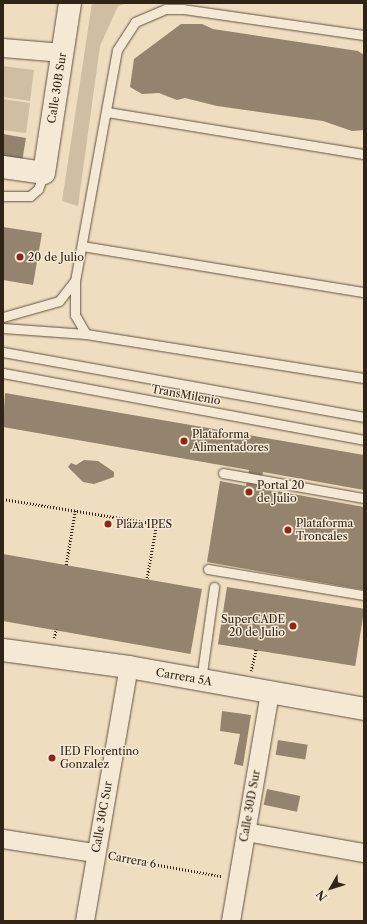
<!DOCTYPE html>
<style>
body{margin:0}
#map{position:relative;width:367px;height:924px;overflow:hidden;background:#efddbf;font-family:"Libre Caslon Text",serif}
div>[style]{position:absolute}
.green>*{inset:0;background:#cfbea2}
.building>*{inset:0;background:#94846e;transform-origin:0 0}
.path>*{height:2.5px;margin-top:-1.25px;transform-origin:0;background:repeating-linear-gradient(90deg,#312416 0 1px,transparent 0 3px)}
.roads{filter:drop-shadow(0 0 1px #605240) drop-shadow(0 0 1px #605240)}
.lane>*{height:9px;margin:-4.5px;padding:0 4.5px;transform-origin:4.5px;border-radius:4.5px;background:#f5e9d5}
.street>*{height:18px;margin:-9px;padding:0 9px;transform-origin:9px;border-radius:9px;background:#f5e9d5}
.secondary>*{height:22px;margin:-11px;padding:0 11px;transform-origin:11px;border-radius:11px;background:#f5e9d5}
.dots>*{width:11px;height:11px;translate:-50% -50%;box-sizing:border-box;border:2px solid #f5e9d5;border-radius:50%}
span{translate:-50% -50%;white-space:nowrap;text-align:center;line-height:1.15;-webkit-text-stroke:3px #f5e9d5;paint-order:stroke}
.street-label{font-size:11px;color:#312416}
.poi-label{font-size:11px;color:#312416}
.left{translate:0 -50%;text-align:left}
.right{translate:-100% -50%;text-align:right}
.frame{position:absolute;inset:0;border:4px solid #312416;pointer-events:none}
.north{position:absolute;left:311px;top:868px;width:40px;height:40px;-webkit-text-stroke:3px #f5e9d5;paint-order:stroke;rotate:231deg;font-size:11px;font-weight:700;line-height:16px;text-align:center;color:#312416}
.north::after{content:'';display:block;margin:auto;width:14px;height:18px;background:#312416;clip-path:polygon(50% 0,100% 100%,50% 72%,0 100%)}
</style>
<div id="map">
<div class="green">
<i style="clip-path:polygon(92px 3px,128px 3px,118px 6px,100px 46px,78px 206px,62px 201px)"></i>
<i style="clip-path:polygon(3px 66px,34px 70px,30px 101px,3px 97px)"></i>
<i style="clip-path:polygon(3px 99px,30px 103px,26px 133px,3px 130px)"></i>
</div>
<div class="building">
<i style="clip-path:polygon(181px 24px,202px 24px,213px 29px,358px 51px,364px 55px,364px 130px,352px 131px,323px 121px,217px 106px,185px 98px,177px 100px,159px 93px,142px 94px,130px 87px,134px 59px)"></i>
<i style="clip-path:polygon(3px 134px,26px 138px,22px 162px,3px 159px)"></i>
<i style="clip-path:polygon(3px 227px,42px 233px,33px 285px,3px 280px)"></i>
<i style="clip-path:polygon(5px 393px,364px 455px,364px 490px,263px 472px,260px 488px,364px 507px,364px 590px,207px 562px,220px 481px,246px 486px,249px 470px,3px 427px)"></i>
<i style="clip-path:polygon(84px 460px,98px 461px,114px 472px,114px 477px,94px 484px,83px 482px,68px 467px,71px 463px,76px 465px)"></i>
<i style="left:3px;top:554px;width:202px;height:66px;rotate:10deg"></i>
<i style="left:227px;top:587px;width:139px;height:58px;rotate:9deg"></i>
<i style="clip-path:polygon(222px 711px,251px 715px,243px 766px,234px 764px,240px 734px,220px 731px)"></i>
<i style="left:278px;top:740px;width:30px;height:15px;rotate:9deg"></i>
<i style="left:267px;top:789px;width:34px;height:16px;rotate:12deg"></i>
</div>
<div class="path">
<i style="left:3px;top:499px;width:156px;rotate:9.2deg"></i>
<i style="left:157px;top:524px;width:57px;rotate:100.1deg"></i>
<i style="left:66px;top:565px;width:55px;rotate:-80.5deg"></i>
<i style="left:54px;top:638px;width:9px;rotate:-77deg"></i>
<i style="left:251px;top:671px;width:22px;rotate:-77deg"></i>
<i style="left:114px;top:857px;width:109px;rotate:10.1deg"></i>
</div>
<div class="roads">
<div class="lane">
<i style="left:107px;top:112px;width:260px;rotate:9.3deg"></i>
<i style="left:3px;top:196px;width:27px"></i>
<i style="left:30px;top:196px;width:11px;rotate:-41deg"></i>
<i style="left:38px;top:189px;width:17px;rotate:-69deg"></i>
<i style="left:82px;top:246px;width:286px;rotate:9.3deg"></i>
<i style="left:3px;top:317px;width:58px;rotate:-15.9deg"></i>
<i style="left:59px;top:301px;width:24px;rotate:-52deg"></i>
<i style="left:3px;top:328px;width:83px;rotate:4.1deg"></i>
<i style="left:86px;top:334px;width:281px;rotate:9deg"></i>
<i style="left:86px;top:334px;width:22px;rotate:-120deg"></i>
<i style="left:75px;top:315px;width:34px;rotate:-90deg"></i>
<i style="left:75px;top:281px;width:235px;rotate:-79.7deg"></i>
<i style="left:117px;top:50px;width:33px;rotate:-57deg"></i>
<i style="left:135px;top:22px;width:34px;rotate:-23deg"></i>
<i style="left:166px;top:9px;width:17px"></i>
<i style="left:183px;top:9px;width:183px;rotate:8.2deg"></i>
<i style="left:3px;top:352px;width:367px;rotate:10.2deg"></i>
<i style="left:3px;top:373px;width:367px;rotate:10.5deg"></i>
<i style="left:223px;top:473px;width:143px;rotate:10.1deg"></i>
<i style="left:208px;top:569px;width:158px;rotate:9.5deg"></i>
<i style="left:201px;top:680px;width:94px;rotate:-82deg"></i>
</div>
<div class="street">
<i style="left:3px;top:48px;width:60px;rotate:4.8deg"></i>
<i style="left:246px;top:832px;width:120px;rotate:10.1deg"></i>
<i style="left:3px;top:839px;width:93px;rotate:8.7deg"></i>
<i style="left:85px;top:921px;width:258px;rotate:-80.2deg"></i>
<i style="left:231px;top:921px;width:232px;rotate:-80.3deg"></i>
</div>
<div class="secondary">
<i style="left:3px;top:167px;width:41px;rotate:8.3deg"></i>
<i style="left:44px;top:173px;width:172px;rotate:-81.3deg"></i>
<i style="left:3px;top:650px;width:127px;rotate:7.7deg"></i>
<i style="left:129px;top:667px;width:239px;rotate:10.1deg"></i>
</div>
</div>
<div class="dots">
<i style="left:20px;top:257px;background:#8f2418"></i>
<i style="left:184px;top:441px;background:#8f2418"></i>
<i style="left:249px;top:492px;background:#8f2418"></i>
<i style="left:108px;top:524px;background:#8f2418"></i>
<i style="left:288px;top:530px;background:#8f2418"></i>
<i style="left:293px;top:626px;background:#8f2418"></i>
<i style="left:52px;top:758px;background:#8f2418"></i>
</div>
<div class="street-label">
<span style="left:57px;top:88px;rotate:-81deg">Calle 30B Sur</span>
<span style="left:186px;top:395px;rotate:10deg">TransMilenio</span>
<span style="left:184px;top:677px;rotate:10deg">Carrera 5A</span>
<span style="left:250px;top:806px;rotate:-80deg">Calle 30D Sur</span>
<span style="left:102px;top:817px;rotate:-80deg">Calle 30C Sur</span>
<span style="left:132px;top:860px;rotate:10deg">Carrera 6</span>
</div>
<div class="poi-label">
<span class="left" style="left:28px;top:257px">20 de Julio</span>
<span class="left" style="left:192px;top:441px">Plataforma<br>Alimentadores</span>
<span class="left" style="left:257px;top:492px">Portal 20<br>de Julio</span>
<span class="left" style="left:116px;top:524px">Plaza IPES</span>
<span class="left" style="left:296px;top:530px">Plataforma<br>Troncales</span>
<span class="right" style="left:285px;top:626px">SuperCADE<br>20 de Julio</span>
<span class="left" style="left:60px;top:758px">IED Florentino<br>Gonzalez</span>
</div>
<div class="frame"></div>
<div class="north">N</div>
</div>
